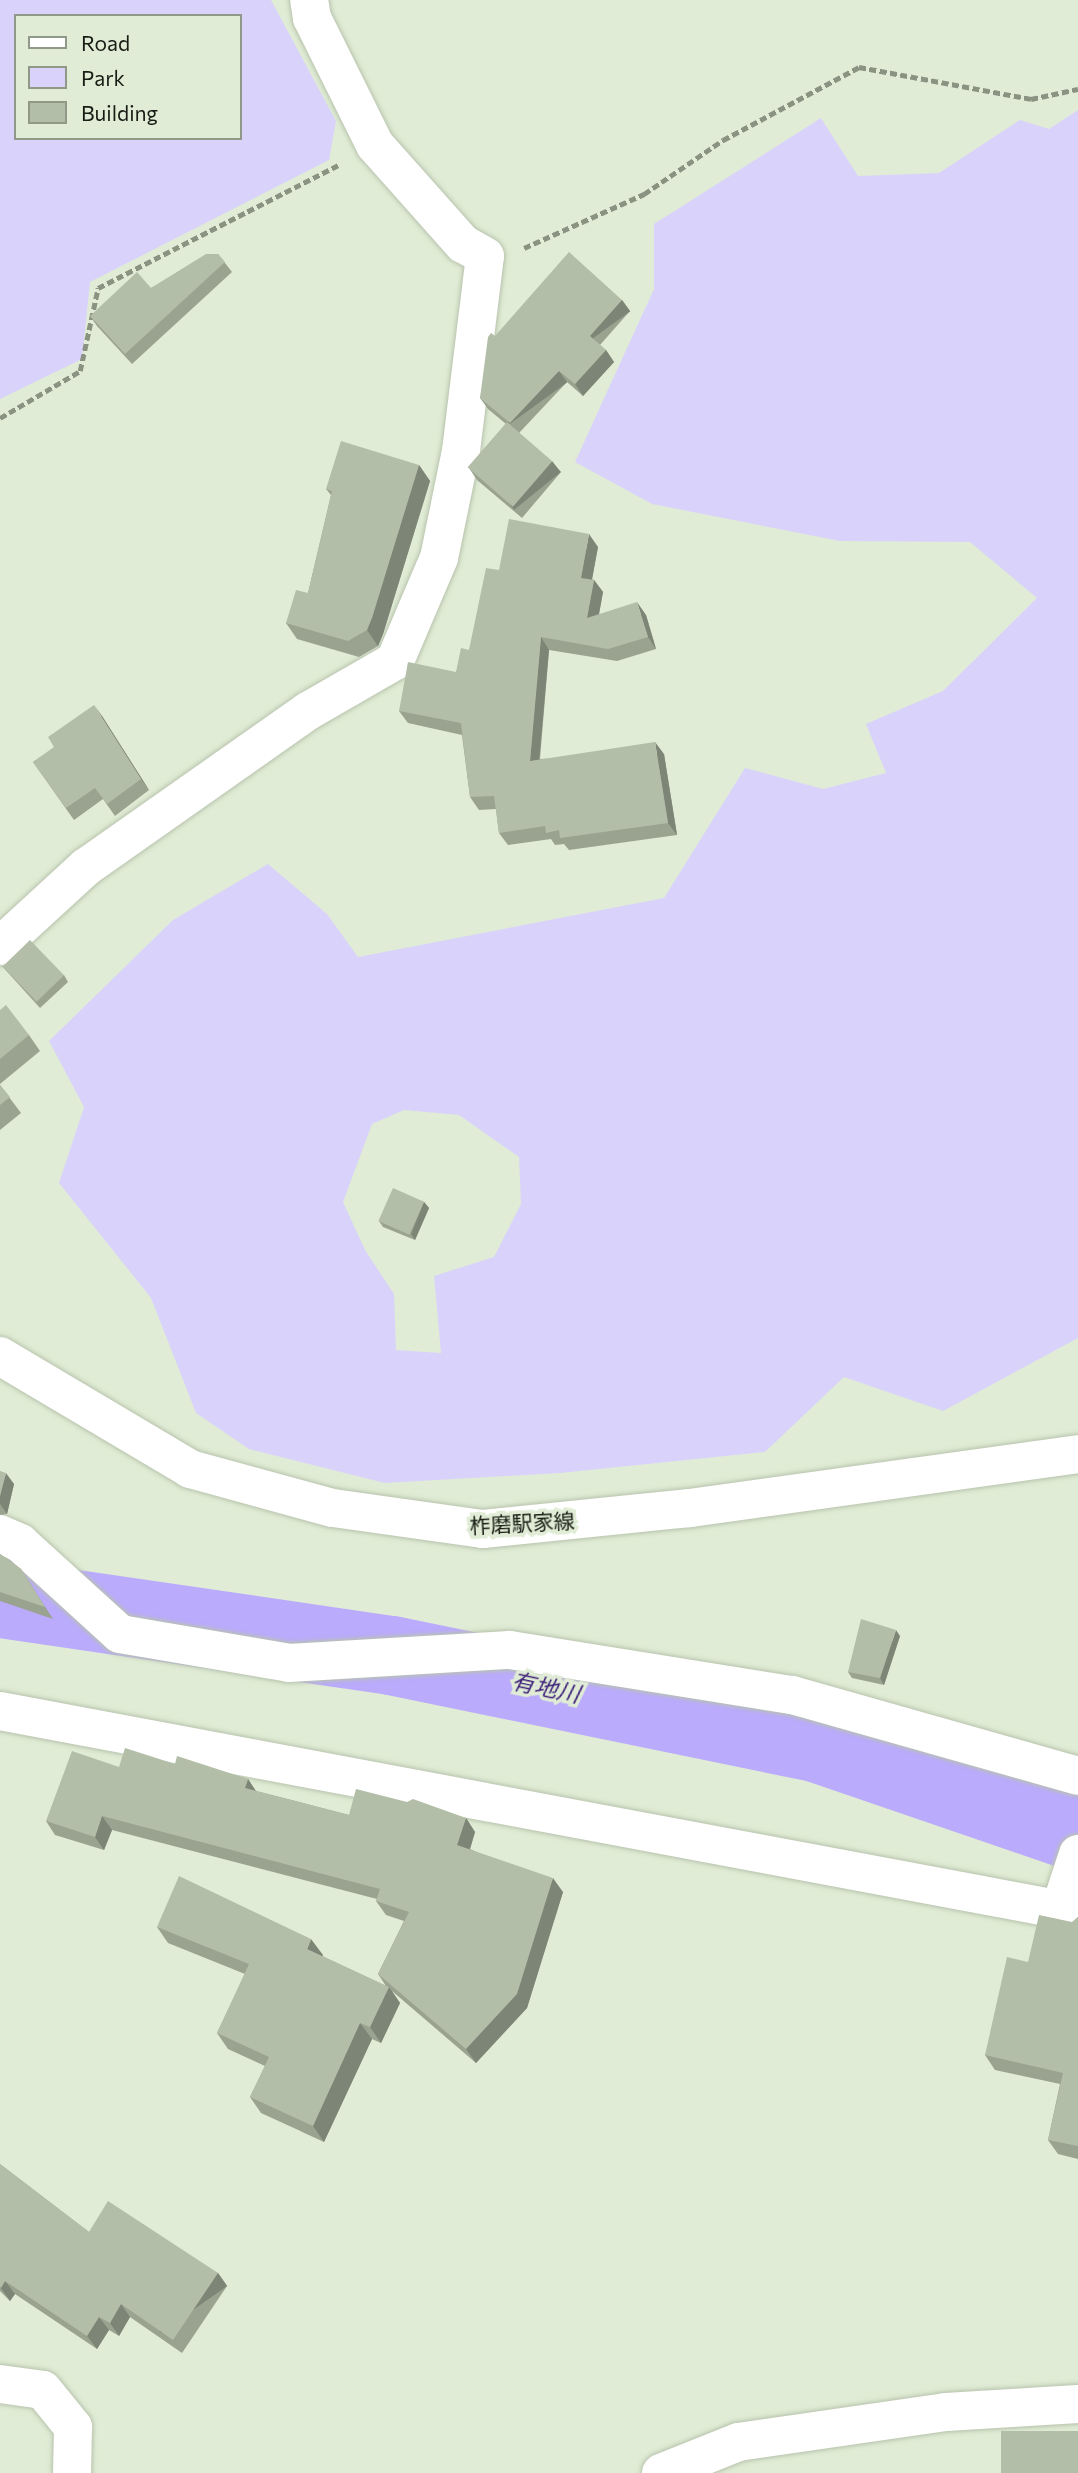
<!DOCTYPE html>
<meta charset="utf-8">
<style>
body{margin:0}
#map{position:relative;width:1078px;height:2473px;overflow:hidden;background:#e0ecd5;font-family:Commissioner,"Noto Sans JP",sans-serif}
div>[style]{position:absolute}
.green>*{inset:0;background:#d9d3fc}
.river>*{height:79px;margin:-39.5px;padding:0 39.5px;transform-origin:39.5px;border-radius:39.5px;background:#baabfc}
.path>*{height:4.5px;margin-top:-2.25px;transform-origin:0;background:repeating-linear-gradient(90deg,#8a9282 0 7px,transparent 0 10.5px)}
.roads{filter:drop-shadow(0 0 2px #b8c3ad) drop-shadow(0 0 2px #b8c3ad)}
.minor>*{height:38px;margin:-19px;padding:0 19px;transform-origin:19px;border-radius:19px;background:#fff}
.tertiary>*{height:38px;margin:-19px;padding:0 19px;transform-origin:19px;border-radius:19px;background:#fff}
.secondary>*{height:38px;margin:-19px;padding:0 19px;transform-origin:19px;border-radius:19px;background:#fff}
.wall>*{inset:0;background:#9aa390}
.shaded-wall>*{inset:0;background:#7d8576;transform-origin:0 0}
.building>*{inset:0;background:#b3bea8;transform-origin:0 0}
span{translate:-50% -50%;white-space:nowrap;text-align:center;line-height:1.15;-webkit-text-stroke:7px #e0ecd5;paint-order:stroke}
.street-label{font-size:21px;color:#181c14}
.water-label{font-size:23px;color:#3c1e78;font-style:italic}
.legend{position:absolute;left:14px;top:14px;width:228px;height:126px;box-sizing:border-box;background:#e0ecd5;border:2px solid #909988;margin:0;padding:9px 12px;list-style:none;font-size:21px;color:#181c14}
.legend li{display:flex;align-items:center;gap:14px;height:35px}
.legend b{width:35px;border:2px solid #909988}
</style>
<div id="map">
<div class="green">
<i style="clip-path:polygon(evenodd,0 0,271px 0,336px 121px,329px 160px,90px 282px,82px 359px,0 399px,0 0,16px 16px,240px 16px,240px 138px,16px 138px,16px 16px)"></i>
<i style="clip-path:polygon(evenodd,1078px 110px,1078px 1338px,943px 1411px,844px 1377px,765px 1452px,560px 1473px,385px 1483px,249px 1449px,196px 1413px,151px 1298px,59px 1183px,84px 1107px,49px 1041px,173px 920px,268px 864px,327px 914px,358px 957px,664px 898px,745px 768px,823px 789px,886px 773px,866px 724px,943px 691px,1037px 598px,970px 542px,840px 541px,652px 504px,575px 462px,654px 289px,654px 224px,821px 118px,858px 176px,939px 173px,1020px 120px,1049px 129px,1078px 110px,404px 1110px,459px 1115px,519px 1157px,521px 1204px,494px 1257px,434px 1276px,441px 1353px,396px 1350px,394px 1294px,365px 1250px,343px 1202px,372px 1124px,404px 1110px)"></i>
</div>
<div class="river">
<i style="left:0;top:1598px;width:395px;rotate:8.3deg"></i>
<i style="left:391px;top:1655px;width:436px;rotate:11.6deg"></i>
<i style="left:818px;top:1743px;width:275px;rotate:18.9deg"></i>
</div>
<div class="path">
<i style="left:524px;top:248px;width:132px;rotate:-24.2deg"></i>
<i style="left:644px;top:194px;width:96px;rotate:-34.4deg"></i>
<i style="left:723px;top:140px;width:154px;rotate:-28.2deg"></i>
<i style="left:859px;top:67px;width:175px;rotate:10.5deg"></i>
<i style="left:1031px;top:99px;width:48px;rotate:-12deg"></i>
<i style="left:0;top:418px;width:93px;rotate:-30.4deg"></i>
<i style="left:80px;top:371px;width:85px;rotate:-77.8deg"></i>
<i style="left:98px;top:288px;width:270px;rotate:-27.1deg"></i>
</div>
<div class="roads">
<div class="minor">
<i style="left:0;top:946px;width:117px;rotate:-42.6deg"></i>
<i style="left:86px;top:867px;width:271px;rotate:-35.1deg"></i>
<i style="left:308px;top:711px;width:100px;rotate:-29.9deg"></i>
<i style="left:395px;top:661px;width:112px;rotate:-66.9deg"></i>
<i style="left:439px;top:558px;width:109px;rotate:-78.4deg"></i>
<i style="left:461px;top:451px;width:196px;rotate:-83deg"></i>
<i style="left:485px;top:256px;width:25px;rotate:-151deg"></i>
<i style="left:463px;top:244px;width:132px;rotate:-131.6deg"></i>
<i style="left:375px;top:145px;width:142px;rotate:-116.4deg"></i>
<i style="left:312px;top:18px;width:18px;rotate:-99deg"></i>
<i style="left:0;top:1534px;width:22px;rotate:24deg"></i>
<i style="left:20px;top:1543px;width:135px;rotate:42.3deg"></i>
<i style="left:120px;top:1634px;width:171px;rotate:9.7deg"></i>
<i style="left:289px;top:1663px;width:221px;rotate:-3.4deg"></i>
<i style="left:510px;top:1650px;width:286px;rotate:9.1deg"></i>
<i style="left:792px;top:1695px;width:297px;rotate:15.8deg"></i>
<i style="left:1060px;top:1909px;width:58px;rotate:-71.9deg"></i>
<i style="left:0;top:2384px;width:43px;rotate:7.9deg"></i>
<i style="left:43px;top:2390px;width:48px;rotate:51deg"></i>
<i style="left:73px;top:2427px;width:46px;rotate:91.2deg"></i>
<i style="left:661px;top:2473px;width:83px;rotate:-21.9deg"></i>
<i style="left:738px;top:2442px;width:210px;rotate:-8.2deg"></i>
<i style="left:946px;top:2412px;width:132px;rotate:-3.5deg"></i>
</div>
<div class="tertiary">
<i style="left:0;top:1711px;width:1097px;rotate:10.61deg"></i>
</div>
<div class="secondary">
<i style="left:0;top:1356px;width:221px;rotate:30.7deg"></i>
<i style="left:190px;top:1469px;width:148px;rotate:15.3deg"></i>
<i style="left:333px;top:1508px;width:151px;rotate:8deg"></i>
<i style="left:483px;top:1529px;width:208px;rotate:-5.8deg"></i>
<i style="left:690px;top:1508px;width:392px;rotate:-7.9deg"></i>
</div>
</div>
<div class="wall">
<i style="clip-path:polygon(218px 254px,232px 272px,132px 364px,97px 326px,90px 316px,151px 288px)"></i>
<i style="clip-path:polygon(622px 300px,630px 311px,600px 345px,606px 350px,614px 362px,583px 396px,567px 382px,519px 433px,561px 472px,522px 518px,477px 480px,469px 468px,506px 424px,488px 409px,480px 398px,495px 336px)"></i>
<i style="clip-path:polygon(419px 465px,430px 481px,383px 634px,378px 646px,359px 657px,297px 639px,286px 623px,308px 593px,331px 495px,326px 489px)"></i>
<i style="clip-path:polygon(598px 547px,592px 579px,594px 580px,603px 592px,599px 614px,646px 615px,656px 649px,617px 661px,549px 650px,540px 759px,664px 754px,677px 835px,569px 850px,564px 844px,555px 845px,551px 839px,508px 845px,499px 833px,496px 809px,479px 810px,470px 797px,462px 735px,408px 723px,399px 711px,456px 672px,469px 650px,499px 570px)"></i>
<i style="clip-path:polygon(102px 716px,149px 790px,115px 816px,103px 799px,74px 820px,33px 762px)"></i>
<i style="clip-path:polygon(2px 966px,64px 975px,68px 982px,40px 1008px)"></i>
<i style="clip-path:polygon(0 1010px,29px 1035px,40px 1051px,0 1084px)"></i>
<i style="clip-path:polygon(0 1085px,21px 1113px,0 1130px)"></i>
<i style="clip-path:polygon(424px 1202px,429px 1208px,415px 1240px,383px 1227px,379px 1221px)"></i>
<i style="clip-path:polygon(0 1471px,14px 1484px,7px 1514px,0 1515px)"></i>
<i style="clip-path:polygon(0 1554px,21px 1569px,53px 1619px,0 1601px)"></i>
<i style="clip-path:polygon(900px 1636px,884px 1685px,852px 1678px,848px 1672px)"></i>
<i style="clip-path:polygon(175px 1764px,248px 1779px,256px 1791px,349px 1815px,466px 1818px,475px 1832px,470px 1849px,563px 1892px,527px 2008px,476px 2063px,392px 1991px,400px 2003px,381px 2043px,372px 2039px,324px 2142px,261px 2113px,250px 2097px,265px 2066px,228px 2049px,217px 2033px,245px 1974px,168px 1943px,157px 1927px,323px 1955px,322px 1956px,386px 1986px,378px 1974px,404px 1921px,386px 1915px,376px 1901px,377px 1899px,112px 1830px,104px 1850px,55px 1835px,46px 1821px,119px 1767px)"></i>
<i style="clip-path:polygon(1078px 1917px,1078px 2159px,1058px 2154px,1048px 2140px,1060px 2084px,995px 2070px,985px 2055px,1028px 1962px)"></i>
<i style="clip-path:polygon(0 2164px,89px 2232px,218px 2273px,227px 2286px,182px 2353px,130px 2317px,119px 2336px,109px 2330px,97px 2349px,15px 2294px,10px 2301px,0 2291px)"></i>
</div>
<div class="shaded-wall">
<i style="left:622px;top:300px;width:14px;height:48px;rotate:54deg"></i>
<i style="clip-path:polygon(606px 350px,614px 362px,583px 396px,575px 384px)"></i>
<i style="left:559px;top:371px;width:14px;height:71px;rotate:54deg"></i>
<i style="left:552px;top:461px;width:14px;height:60px;rotate:51deg"></i>
<i style="clip-path:polygon(419px 465px,430px 481px,383px 634px,378px 646px,367px 630px)"></i>
<i style="clip-path:polygon(589px 534px,598px 547px,590px 590px,581px 578px)"></i>
<i style="clip-path:polygon(594px 580px,603px 592px,596px 630px,587px 618px)"></i>
<i style="clip-path:polygon(637px 602px,646px 615px,656px 649px,648px 637px)"></i>
<i style="clip-path:polygon(541px 637px,549px 650px,538px 773px,530px 761px)"></i>
<i style="clip-path:polygon(94px 705px,102px 716px,149px 790px,141px 779px)"></i>
<i style="clip-path:polygon(655px 742px,664px 754px,677px 835px,668px 823px)"></i>
<i style="clip-path:polygon(424px 1202px,429px 1208px,415px 1240px,411px 1234px)"></i>
<i style="clip-path:polygon(6px 1473px,14px 1484px,7px 1514px,0 1504px,0 1496px)"></i>
<i style="clip-path:polygon(896px 1630px,900px 1636px,884px 1685px,880px 1678px)"></i>
<i style="clip-path:polygon(248px 1779px,257px 1793px,245px 1788px)"></i>
<i style="clip-path:polygon(102px 1816px,112px 1830px,104px 1850px,95px 1837px)"></i>
<i style="clip-path:polygon(466px 1818px,475px 1832px,467px 1859px,457px 1845px)"></i>
<i style="clip-path:polygon(553px 1878px,563px 1892px,527px 2008px,476px 2063px,466px 2049px)"></i>
<i style="clip-path:polygon(311px 1939px,323px 1955px,318px 1965px,307px 1949px)"></i>
<i style="clip-path:polygon(389px 1987px,400px 2003px,381px 2043px,370px 2027px)"></i>
<i style="clip-path:polygon(360px 2023px,372px 2039px,324px 2142px,313px 2126px)"></i>
<i style="left:218px;top:2273px;width:16px;height:81px;rotate:55deg"></i>
<i style="clip-path:polygon(5px 2281px,15px 2294px,10px 2301px,1px 2288px)"></i>
<i style="clip-path:polygon(121px 2304px,130px 2317px,119px 2336px,110px 2323px)"></i>
<i style="clip-path:polygon(99px 2317px,109px 2330px,97px 2349px,87px 2336px)"></i>
</div>
<div class="building">
<i style="clip-path:polygon(569px 252px,622px 300px,590px 336px,606px 350px,575px 384px,559px 371px,510px 423px,480px 398px,488px 337px,491px 333px,495px 336px)"></i>
<i style="clip-path:polygon(206px 254px,218px 254px,225px 262px,125px 354px,90px 316px,137px 272px,151px 288px)"></i>
<i style="left:507px;top:422px;width:60px;height:60px;rotate:41deg"></i>
<i style="clip-path:polygon(341px 441px,419px 465px,372px 618px,367px 630px,348px 641px,286px 623px,296px 590px,308px 593px,332px 491px,326px 489px)"></i>
<i style="clip-path:polygon(509px 519px,589px 534px,581px 578px,594px 580px,587px 618px,637px 602px,648px 637px,608px 649px,541px 637px,530px 761px,655px 742px,668px 823px,560px 838px,559px 830px,546px 833px,545px 826px,499px 833px,494px 796px,470px 797px,461px 723px,399px 711px,408px 662px,456px 672px,461px 648px,469px 650px,486px 568px,499px 570px)"></i>
<i style="clip-path:polygon(94px 705px,141px 779px,107px 804px,95px 788px,66px 808px,33px 762px,54px 747px,48px 737px)"></i>
<i style="left:30px;top:940px;width:49px;height:38px;rotate:46deg"></i>
<i style="clip-path:polygon(6px 1005px,29px 1035px,0 1059px,0 1010px)"></i>
<i style="clip-path:polygon(0 1085px,10px 1097px,0 1105px)"></i>
<i style="left:393px;top:1188px;width:34px;height:36px;rotate:24deg"></i>
<i style="clip-path:polygon(0 1471px,6px 1473px,0 1496px)"></i>
<i style="clip-path:polygon(0 1554px,21px 1569px,45px 1607px,0 1592px)"></i>
<i style="clip-path:polygon(861px 1619px,896px 1630px,880px 1678px,848px 1672px)"></i>
<i style="clip-path:polygon(125px 1748px,175px 1764px,177px 1756px,248px 1779px,245px 1788px,349px 1815px,356px 1789px,407px 1802px,413px 1799px,466px 1818px,457px 1845px,553px 1878px,517px 1994px,466px 2049px,378px 1974px,409px 1912px,376px 1901px,380px 1889px,102px 1816px,95px 1837px,46px 1821px,72px 1751px,119px 1767px)"></i>
<i style="clip-path:polygon(179px 1876px,311px 1939px,307px 1949px,389px 1987px,370px 2027px,360px 2023px,313px 2126px,250px 2097px,269px 2057px,217px 2033px,249px 1964px,157px 1927px)"></i>
<i style="clip-path:polygon(1039px 1915px,1072px 1922px,1078px 1917px,1078px 2146px,1048px 2140px,1063px 2073px,985px 2055px,1007px 1957px,1028px 1962px)"></i>
<i style="clip-path:polygon(0 2164px,89px 2232px,108px 2201px,218px 2273px,173px 2340px,121px 2304px,110px 2323px,99px 2317px,87px 2336px,5px 2281px,1px 2288px,0 2286px)"></i>
<i style="left:1078px;top:2431px;width:42px;height:77px;rotate:90deg"></i>
</div>
<div class="street-label">
<span style="left:522px;top:1523px;rotate:-3deg">柞磨駅家線</span>
</div>
<div class="water-label">
<span style="left:546px;top:1687px;rotate:12deg">有地川</span>
</div>
<ul class="legend">
<li><b style="height:9px;background:#fff"></b>Road</li>
<li><b style="height:19px;background:#d9d3fc"></b>Park</li>
<li><b style="height:19px;background:#b3bea8"></b>Building</li>
</ul>
</div>
